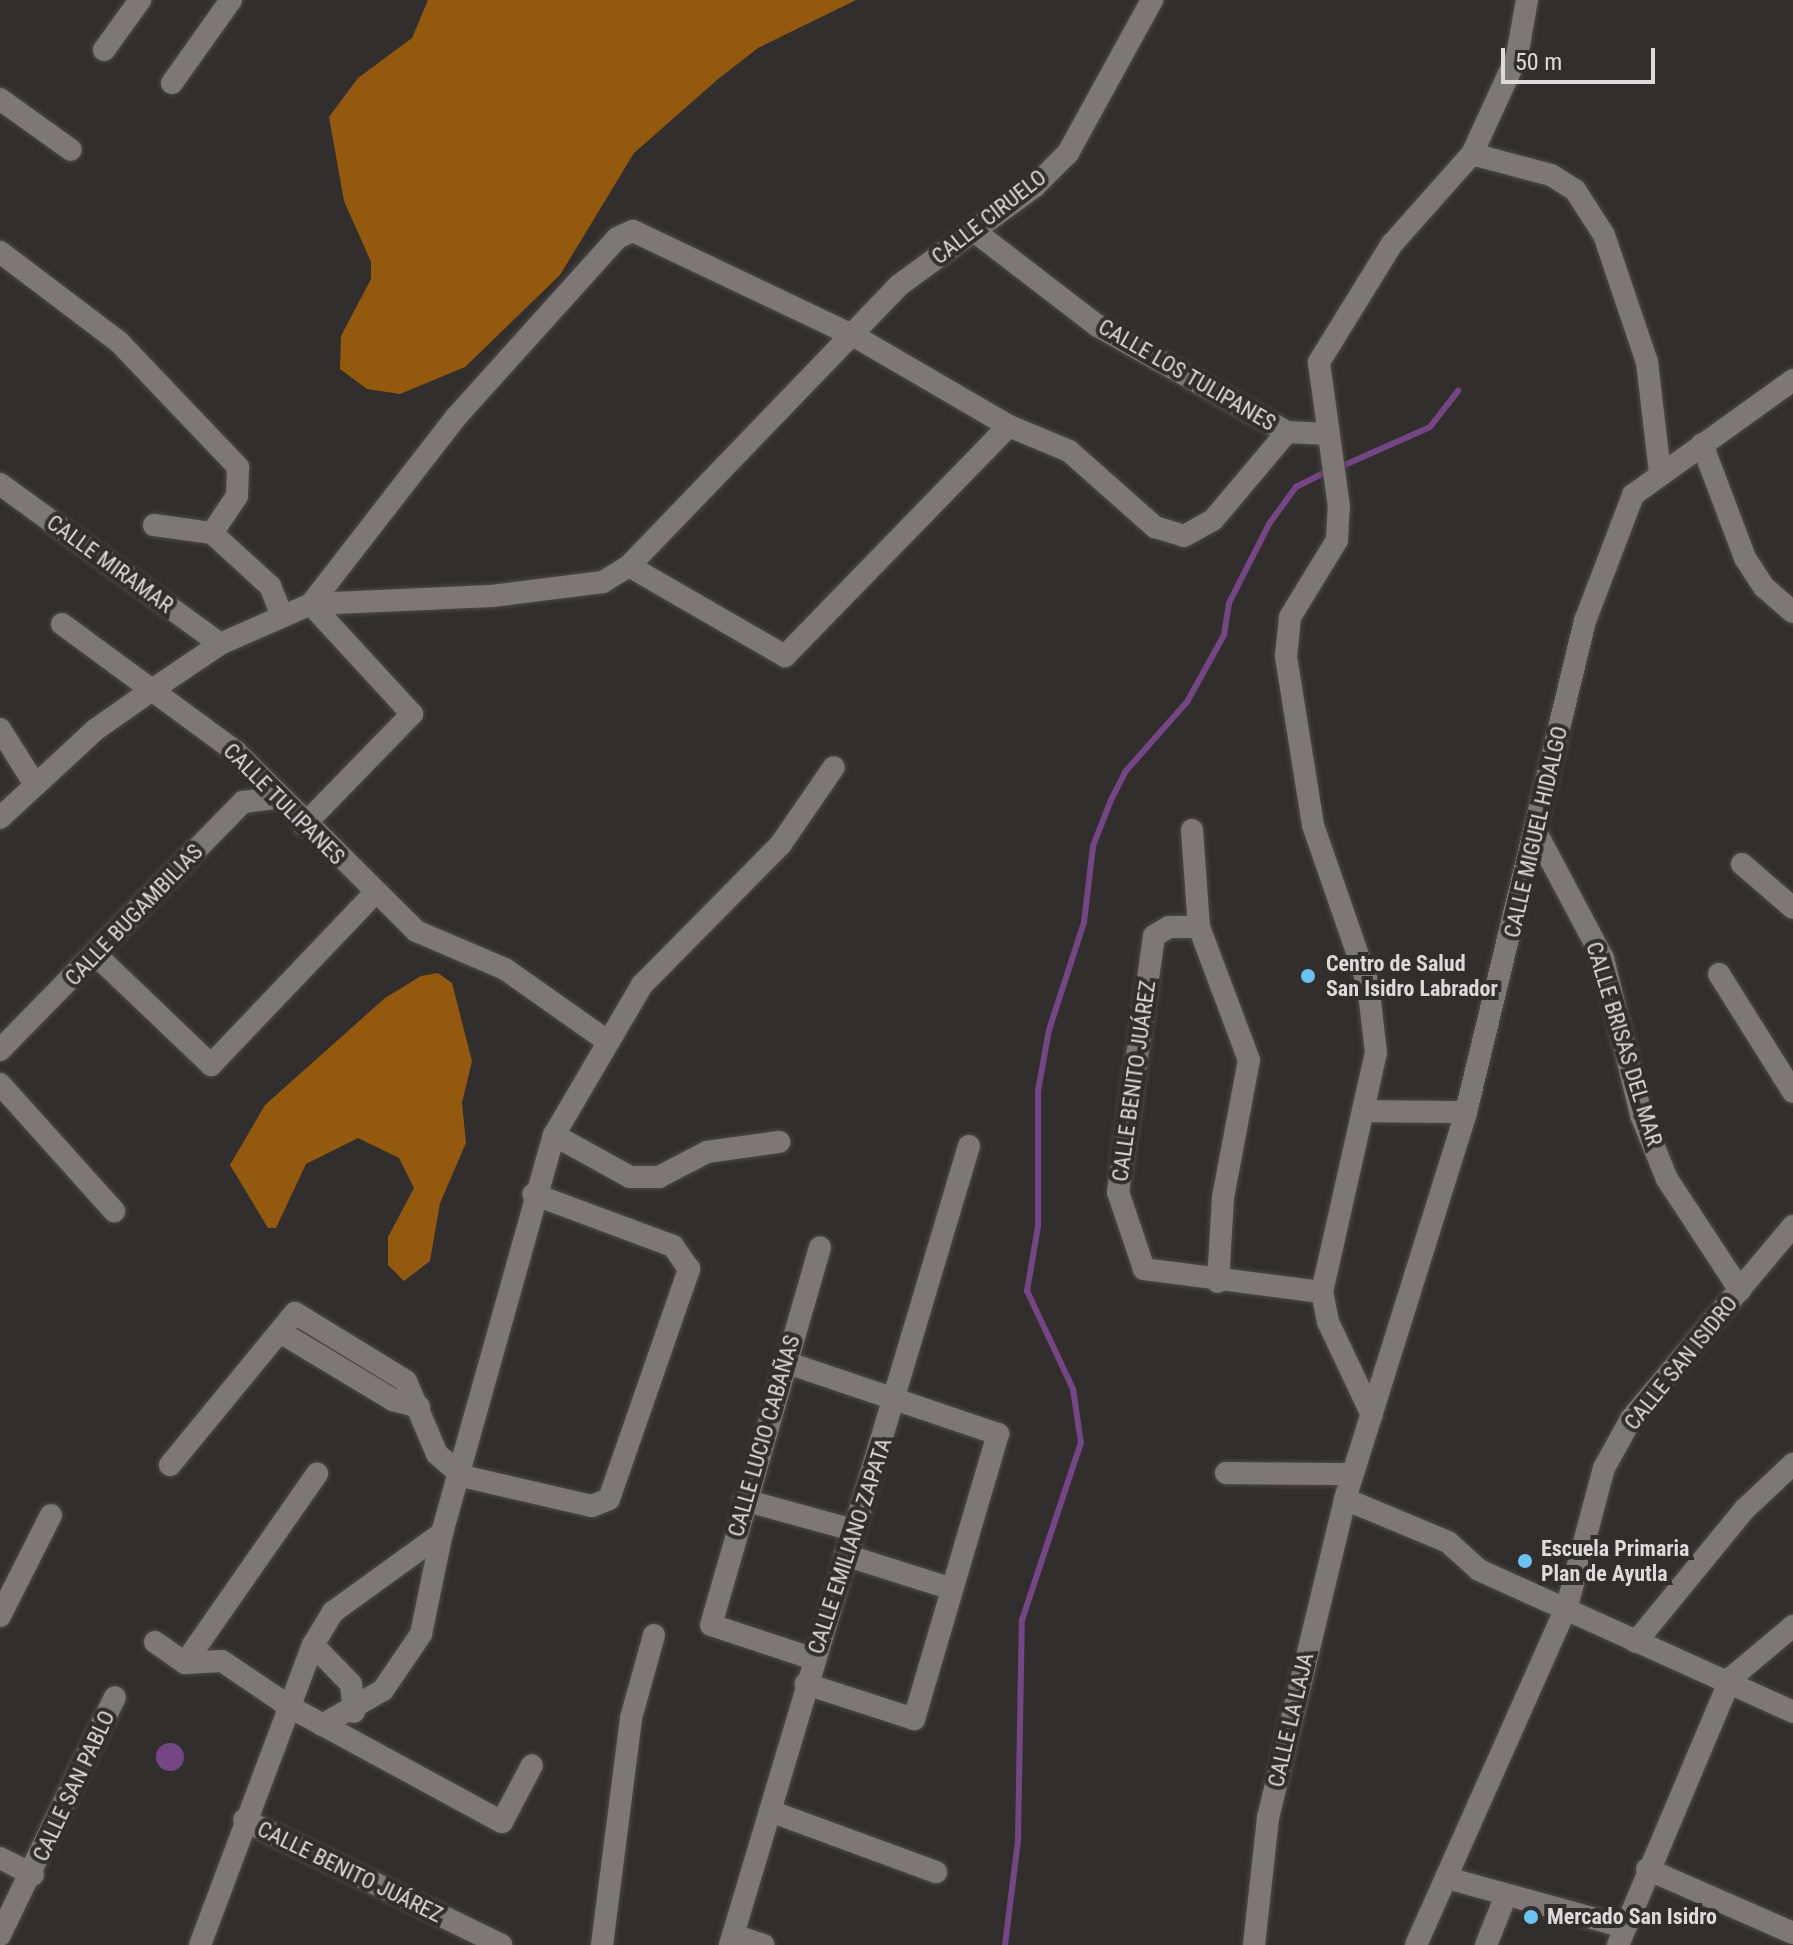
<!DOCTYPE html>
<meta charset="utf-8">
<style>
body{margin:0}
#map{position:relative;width:1793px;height:1945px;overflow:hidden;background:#332e2e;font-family:"Roboto Condensed",sans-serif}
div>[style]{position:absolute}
.forest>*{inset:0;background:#92590f}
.water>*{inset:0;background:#744684}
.round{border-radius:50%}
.stream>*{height:6px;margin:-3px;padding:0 3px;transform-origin:3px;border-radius:3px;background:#744684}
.roads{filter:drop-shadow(0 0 2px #4e494a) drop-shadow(0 0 2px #4e494a)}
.minor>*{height:22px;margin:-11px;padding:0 11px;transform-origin:11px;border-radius:11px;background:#7d7778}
.dots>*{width:22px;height:22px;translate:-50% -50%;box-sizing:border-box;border:4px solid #332e2e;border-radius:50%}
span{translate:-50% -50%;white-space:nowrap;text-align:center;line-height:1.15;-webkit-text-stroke:8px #332e2e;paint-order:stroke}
.street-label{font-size:22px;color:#dedadb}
.poi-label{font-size:22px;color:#dedadb;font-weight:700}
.left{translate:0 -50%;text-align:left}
.scale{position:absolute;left:1501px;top:48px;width:154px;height:36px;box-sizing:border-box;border:4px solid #dedadb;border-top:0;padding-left:10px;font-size:24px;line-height:28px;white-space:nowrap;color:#dedadb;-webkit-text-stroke:6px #332e2e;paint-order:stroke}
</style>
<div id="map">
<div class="forest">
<i style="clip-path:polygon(428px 0,856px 0,758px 48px,717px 80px,634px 153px,560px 275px,465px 367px,400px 394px,367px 389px,340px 369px,341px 336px,371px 279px,371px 262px,344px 201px,329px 117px,358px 78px,412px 38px)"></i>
<i style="clip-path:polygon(421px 976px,438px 973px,452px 983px,472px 1061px,462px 1103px,466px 1143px,440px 1203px,430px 1261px,404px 1281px,388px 1265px,388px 1237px,414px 1188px,399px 1158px,358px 1138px,306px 1164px,276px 1228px,268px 1228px,230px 1165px,265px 1105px,385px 998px)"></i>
</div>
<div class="water">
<i class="round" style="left:156px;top:1743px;width:28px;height:28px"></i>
</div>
<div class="stream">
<i style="left:1340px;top:467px;width:98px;rotate:-24deg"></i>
<i style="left:1430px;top:427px;width:46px;rotate:-52.1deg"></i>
<i style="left:1005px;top:1945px;width:106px;rotate:-82.9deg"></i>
<i style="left:1018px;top:1840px;width:220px;rotate:-89deg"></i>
<i style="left:1022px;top:1620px;width:187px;rotate:-71.6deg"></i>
<i style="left:1081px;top:1443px;width:55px;rotate:-98.4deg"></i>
<i style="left:1073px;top:1389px;width:108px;rotate:-115.1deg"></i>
<i style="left:1027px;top:1291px;width:66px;rotate:-80.4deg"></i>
<i style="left:1038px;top:1226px;width:135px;rotate:-90deg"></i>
<i style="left:1038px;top:1091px;width:62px;rotate:-79.8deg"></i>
<i style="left:1049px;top:1030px;width:114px;rotate:-72deg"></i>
<i style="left:1084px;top:922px;width:77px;rotate:-83.2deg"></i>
<i style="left:1093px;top:846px;width:49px;rotate:-68.6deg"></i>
<i style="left:1111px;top:800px;width:31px;rotate:-63deg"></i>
<i style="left:1125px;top:772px;width:94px;rotate:-48.5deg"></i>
<i style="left:1187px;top:702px;width:77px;rotate:-61.1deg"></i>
<i style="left:1224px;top:635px;width:32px;rotate:-81deg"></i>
<i style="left:1229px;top:603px;width:89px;rotate:-63.1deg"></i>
<i style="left:1269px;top:524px;width:46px;rotate:-53.9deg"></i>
<i style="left:1296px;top:487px;width:37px;rotate:-27deg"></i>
</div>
<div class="roads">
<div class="minor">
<i style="left:104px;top:50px;width:62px;rotate:-54.2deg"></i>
<i style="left:172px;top:83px;width:102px;rotate:-54.6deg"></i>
<i style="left:0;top:99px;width:87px;rotate:35.7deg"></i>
<i style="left:1472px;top:154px;width:82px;rotate:14.9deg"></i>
<i style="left:1551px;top:175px;width:28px;rotate:32deg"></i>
<i style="left:1575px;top:190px;width:54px;rotate:57.2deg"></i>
<i style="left:1604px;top:235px;width:134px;rotate:71.3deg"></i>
<i style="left:1647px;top:362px;width:111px;rotate:83.3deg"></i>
<i style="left:974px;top:231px;width:156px;rotate:37.5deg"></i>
<i style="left:1098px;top:326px;width:217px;rotate:29.3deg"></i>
<i style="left:0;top:252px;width:149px;rotate:37.1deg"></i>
<i style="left:119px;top:342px;width:173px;rotate:46.4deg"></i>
<i style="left:238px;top:467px;width:29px;rotate:92deg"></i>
<i style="left:237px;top:496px;width:45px;rotate:124deg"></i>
<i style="left:1702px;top:444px;width:122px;rotate:69.3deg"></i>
<i style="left:1745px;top:558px;width:35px;rotate:57deg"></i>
<i style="left:1764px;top:587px;width:38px;rotate:41deg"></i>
<i style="left:0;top:484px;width:272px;rotate:36deg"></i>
<i style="left:154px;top:525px;width:59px;rotate:7.9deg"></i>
<i style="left:212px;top:533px;width:79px;rotate:42.4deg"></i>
<i style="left:270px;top:586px;width:32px;rotate:68deg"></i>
<i style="left:629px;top:566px;width:180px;rotate:30deg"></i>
<i style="left:785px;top:656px;width:321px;rotate:-45.8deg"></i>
<i style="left:311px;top:604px;width:238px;rotate:-52.2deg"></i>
<i style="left:457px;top:416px;width:239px;rotate:-48deg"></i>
<i style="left:617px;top:238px;width:17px;rotate:-24deg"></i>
<i style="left:633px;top:231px;width:247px;rotate:25.4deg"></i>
<i style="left:856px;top:337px;width:177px;rotate:30.2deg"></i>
<i style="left:1009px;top:426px;width:65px;rotate:22.6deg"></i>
<i style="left:1069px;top:451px;width:115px;rotate:41.5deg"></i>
<i style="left:1155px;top:527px;width:30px;rotate:17deg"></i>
<i style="left:1184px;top:536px;width:33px;rotate:-29deg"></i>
<i style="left:1213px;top:520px;width:115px;rotate:-49.9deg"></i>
<i style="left:1287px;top:432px;width:40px;rotate:2.9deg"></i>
<i style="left:62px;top:624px;width:216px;rotate:36.3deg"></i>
<i style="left:236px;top:752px;width:254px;rotate:44.8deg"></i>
<i style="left:416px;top:931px;width:97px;rotate:23.1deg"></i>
<i style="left:505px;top:969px;width:125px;rotate:35.2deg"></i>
<i style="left:0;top:729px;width:64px;rotate:57.8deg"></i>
<i style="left:0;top:818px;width:129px;rotate:-42.8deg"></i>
<i style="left:95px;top:730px;width:70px;rotate:-35.1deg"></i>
<i style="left:152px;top:690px;width:82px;rotate:-34.1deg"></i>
<i style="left:220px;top:644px;width:99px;rotate:-23.7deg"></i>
<i style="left:311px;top:604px;width:181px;rotate:-2.5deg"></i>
<i style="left:492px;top:596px;width:112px;rotate:-7.2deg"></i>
<i style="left:603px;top:582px;width:31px;rotate:-32deg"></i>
<i style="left:629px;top:566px;width:388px;rotate:-46.1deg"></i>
<i style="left:898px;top:286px;width:170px;rotate:-36.1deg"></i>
<i style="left:1035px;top:186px;width:47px;rotate:-45deg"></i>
<i style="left:1068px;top:153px;width:175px;rotate:-61.2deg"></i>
<i style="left:304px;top:825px;width:155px;rotate:-45.8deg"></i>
<i style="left:412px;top:714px;width:149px;rotate:-132.6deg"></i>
<i style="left:1192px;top:830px;width:97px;rotate:85.9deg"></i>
<i style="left:1199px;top:927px;width:142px;rotate:69.4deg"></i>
<i style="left:1249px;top:1060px;width:140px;rotate:100.7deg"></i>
<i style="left:1223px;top:1198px;width:84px;rotate:93.4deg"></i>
<i style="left:1538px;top:836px;width:138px;rotate:62deg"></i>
<i style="left:1603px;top:958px;width:162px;rotate:76.4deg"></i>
<i style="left:1641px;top:1115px;width:69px;rotate:67.9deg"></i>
<i style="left:1667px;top:1179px;width:133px;rotate:56.7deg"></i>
<i style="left:1742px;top:864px;width:67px;rotate:40.8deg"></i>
<i style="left:1199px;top:927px;width:30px;rotate:180deg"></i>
<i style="left:1169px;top:927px;width:17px;rotate:149deg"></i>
<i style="left:1154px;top:936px;width:259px;rotate:98deg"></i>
<i style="left:1118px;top:1192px;width:81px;rotate:71.3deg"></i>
<i style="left:1144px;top:1269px;width:179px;rotate:7.4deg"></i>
<i style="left:97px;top:956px;width:158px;rotate:43.7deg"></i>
<i style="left:211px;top:1065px;width:236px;rotate:-46.4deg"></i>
<i style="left:1719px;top:974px;width:139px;rotate:57.9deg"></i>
<i style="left:0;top:1050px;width:347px;rotate:-45.6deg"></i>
<i style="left:243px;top:802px;width:34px;rotate:-7deg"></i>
<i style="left:0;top:1084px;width:171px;rotate:48.1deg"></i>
<i style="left:1365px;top:1111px;width:101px;rotate:0.6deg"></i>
<i style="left:554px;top:1135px;width:87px;rotate:28.9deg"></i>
<i style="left:630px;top:1177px;width:29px"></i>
<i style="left:659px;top:1177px;width:54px;rotate:-27.5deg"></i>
<i style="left:707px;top:1152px;width:73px;rotate:-7.9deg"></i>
<i style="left:280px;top:1332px;width:132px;rotate:31deg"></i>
<i style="left:393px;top:1400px;width:27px;rotate:15deg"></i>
<i style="left:785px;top:1362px;width:225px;rotate:18.7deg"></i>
<i style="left:998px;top:1434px;width:297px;rotate:106.4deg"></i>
<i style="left:914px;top:1719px;width:114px;rotate:-162deg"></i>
<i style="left:1372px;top:1415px;width:103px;rotate:-115.3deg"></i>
<i style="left:1328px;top:1322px;width:31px;rotate:-101deg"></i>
<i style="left:1322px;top:1292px;width:245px;rotate:-77.3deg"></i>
<i style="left:1376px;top:1053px;width:69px;rotate:-96.6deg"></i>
<i style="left:1368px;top:984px;width:168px;rotate:-109.1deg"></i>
<i style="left:1313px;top:825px;width:171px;rotate:-99.1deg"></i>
<i style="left:1286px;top:656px;width:39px;rotate:-84deg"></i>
<i style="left:1290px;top:617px;width:90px;rotate:-58.6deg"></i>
<i style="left:1337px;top:540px;width:33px;rotate:-87deg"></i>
<i style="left:1339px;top:507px;width:146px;rotate:-97.9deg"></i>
<i style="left:1319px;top:362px;width:139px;rotate:-58.3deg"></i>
<i style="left:1392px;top:244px;width:120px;rotate:-48.4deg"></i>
<i style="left:1472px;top:154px;width:108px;rotate:-65.3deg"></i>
<i style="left:1517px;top:56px;width:57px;rotate:-79.9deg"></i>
<i style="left:170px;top:1465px;width:197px;rotate:-50.6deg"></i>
<i style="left:295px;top:1313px;width:130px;rotate:31.5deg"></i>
<i style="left:406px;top:1381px;width:79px;rotate:67deg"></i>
<i style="left:437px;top:1454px;width:33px;rotate:41deg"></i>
<i style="left:462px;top:1476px;width:133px;rotate:13deg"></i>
<i style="left:592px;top:1506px;width:18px;rotate:-22deg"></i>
<i style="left:609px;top:1499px;width:244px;rotate:-70.8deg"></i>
<i style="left:689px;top:1269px;width:28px;rotate:-125deg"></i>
<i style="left:673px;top:1246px;width:149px;rotate:-159.6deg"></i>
<i style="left:1226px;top:1473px;width:126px;rotate:0.5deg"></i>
<i style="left:1345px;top:1499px;width:112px;rotate:22.7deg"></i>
<i style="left:1448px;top:1542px;width:42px;rotate:42.1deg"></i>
<i style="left:1479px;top:1570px;width:345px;rotate:24.3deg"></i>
<i style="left:744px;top:1500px;width:113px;rotate:15.4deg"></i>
<i style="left:845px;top:1555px;width:109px;rotate:17.6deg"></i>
<i style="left:0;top:1616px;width:113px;rotate:-63.2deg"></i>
<i style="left:155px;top:1642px;width:37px;rotate:35deg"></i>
<i style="left:185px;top:1663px;width:37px;rotate:-3deg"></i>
<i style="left:222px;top:1661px;width:82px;rotate:34.1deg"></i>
<i style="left:290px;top:1707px;width:241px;rotate:28.5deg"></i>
<i style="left:502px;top:1822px;width:64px;rotate:-62.2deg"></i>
<i style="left:1636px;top:1642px;width:172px;rotate:-50.7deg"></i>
<i style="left:1745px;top:1509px;width:66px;rotate:-43.2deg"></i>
<i style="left:313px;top:1645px;width:54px;rotate:45.7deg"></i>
<i style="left:351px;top:1684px;width:28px;rotate:84deg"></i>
<i style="left:814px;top:1659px;width:108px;rotate:-161.7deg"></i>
<i style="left:711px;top:1625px;width:393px;rotate:-73.9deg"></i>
<i style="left:185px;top:1663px;width:231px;rotate:-55.1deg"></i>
<i style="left:322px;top:1725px;width:70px;rotate:-29.8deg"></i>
<i style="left:383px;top:1690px;width:68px;rotate:-55.8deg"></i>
<i style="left:421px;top:1634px;width:103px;rotate:-78.3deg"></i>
<i style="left:442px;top:1533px;width:413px;rotate:-74.3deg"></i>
<i style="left:554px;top:1135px;width:174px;rotate:-59.6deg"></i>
<i style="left:642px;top:985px;width:198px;rotate:-45.4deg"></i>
<i style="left:781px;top:844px;width:93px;rotate:-55.5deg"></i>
<i style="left:770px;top:1811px;width:177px;rotate:20.2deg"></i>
<i style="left:244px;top:1820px;width:286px;rotate:25.9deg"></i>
<i style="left:0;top:1858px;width:37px;rotate:27deg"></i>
<i style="left:1647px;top:1869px;width:159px;rotate:23.7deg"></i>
<i style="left:1447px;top:1878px;width:180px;rotate:15.4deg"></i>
<i style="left:0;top:1935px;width:264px;rotate:-64.2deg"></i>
<i style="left:733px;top:1935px;width:32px;rotate:18deg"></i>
<i style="left:200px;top:1945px;width:321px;rotate:-69.4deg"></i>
<i style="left:313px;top:1645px;width:39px;rotate:-59deg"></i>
<i style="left:333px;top:1612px;width:135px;rotate:-35.9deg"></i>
<i style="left:602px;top:1945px;width:229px;rotate:-82.7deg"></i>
<i style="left:631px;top:1718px;width:86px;rotate:-74.5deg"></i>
<i style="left:730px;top:1945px;width:834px;rotate:-73.35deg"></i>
<i style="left:1254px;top:1945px;width:128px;rotate:-83.7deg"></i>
<i style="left:1268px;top:1818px;width:328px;rotate:-76.4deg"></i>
<i style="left:1345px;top:1499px;width:405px;rotate:-72.6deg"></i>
<i style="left:1466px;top:1112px;width:505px;rotate:-76.38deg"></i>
<i style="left:1585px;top:621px;width:135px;rotate:-69.1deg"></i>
<i style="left:1633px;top:495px;width:197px;rotate:-35.7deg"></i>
<i style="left:1416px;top:1945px;width:371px;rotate:-66deg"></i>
<i style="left:1567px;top:1606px;width:143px;rotate:-75deg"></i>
<i style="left:1604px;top:1468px;width:56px;rotate:-61.1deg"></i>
<i style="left:1631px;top:1419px;width:252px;rotate:-50deg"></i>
<i style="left:1486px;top:1945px;width:51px;rotate:-68deg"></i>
<i style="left:1618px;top:1945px;width:290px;rotate:-67.1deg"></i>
<i style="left:1731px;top:1678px;width:81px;rotate:-40deg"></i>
</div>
</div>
<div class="dots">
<i style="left:1308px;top:976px;background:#6cc3f2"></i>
<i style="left:1525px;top:1561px;background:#6cc3f2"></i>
<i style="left:1531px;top:1917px;background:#6cc3f2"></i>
</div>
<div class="street-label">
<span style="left:989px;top:217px;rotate:-38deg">CALLE CIRUELO</span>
<span style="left:1187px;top:375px;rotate:30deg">CALLE LOS TULIPANES</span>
<span style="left:110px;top:564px;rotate:36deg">CALLE MIRAMAR</span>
<span style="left:284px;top:804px;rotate:45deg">CALLE TULIPANES</span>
<span style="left:1536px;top:832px;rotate:-77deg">CALLE MIGUEL HIDALGO</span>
<span style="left:134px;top:915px;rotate:-46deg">CALLE BUGAMBILIAS</span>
<span style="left:1624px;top:1044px;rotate:73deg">CALLE BRISAS DEL MAR</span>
<span style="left:1134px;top:1081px;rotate:-82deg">CALLE BENITO JUÁREZ</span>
<span style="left:1681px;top:1363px;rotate:-51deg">CALLE SAN ISIDRO</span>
<span style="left:764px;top:1436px;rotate:-74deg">CALLE LUCIO CABAÑAS</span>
<span style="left:850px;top:1546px;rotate:-72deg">CALLE EMILIANO ZAPATA</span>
<span style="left:1291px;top:1720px;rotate:-77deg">CALLE LA LAJA</span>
<span style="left:74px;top:1786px;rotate:-65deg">CALLE SAN PABLO</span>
<span style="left:350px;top:1872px;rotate:26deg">CALLE BENITO JUÁREZ</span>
</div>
<div class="poi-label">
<span class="left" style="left:1326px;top:976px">Centro de Salud<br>San Isidro Labrador</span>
<span class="left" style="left:1541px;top:1561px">Escuela Primaria<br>Plan de Ayutla</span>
<span class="left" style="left:1547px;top:1917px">Mercado San Isidro</span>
</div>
<div class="scale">50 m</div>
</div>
